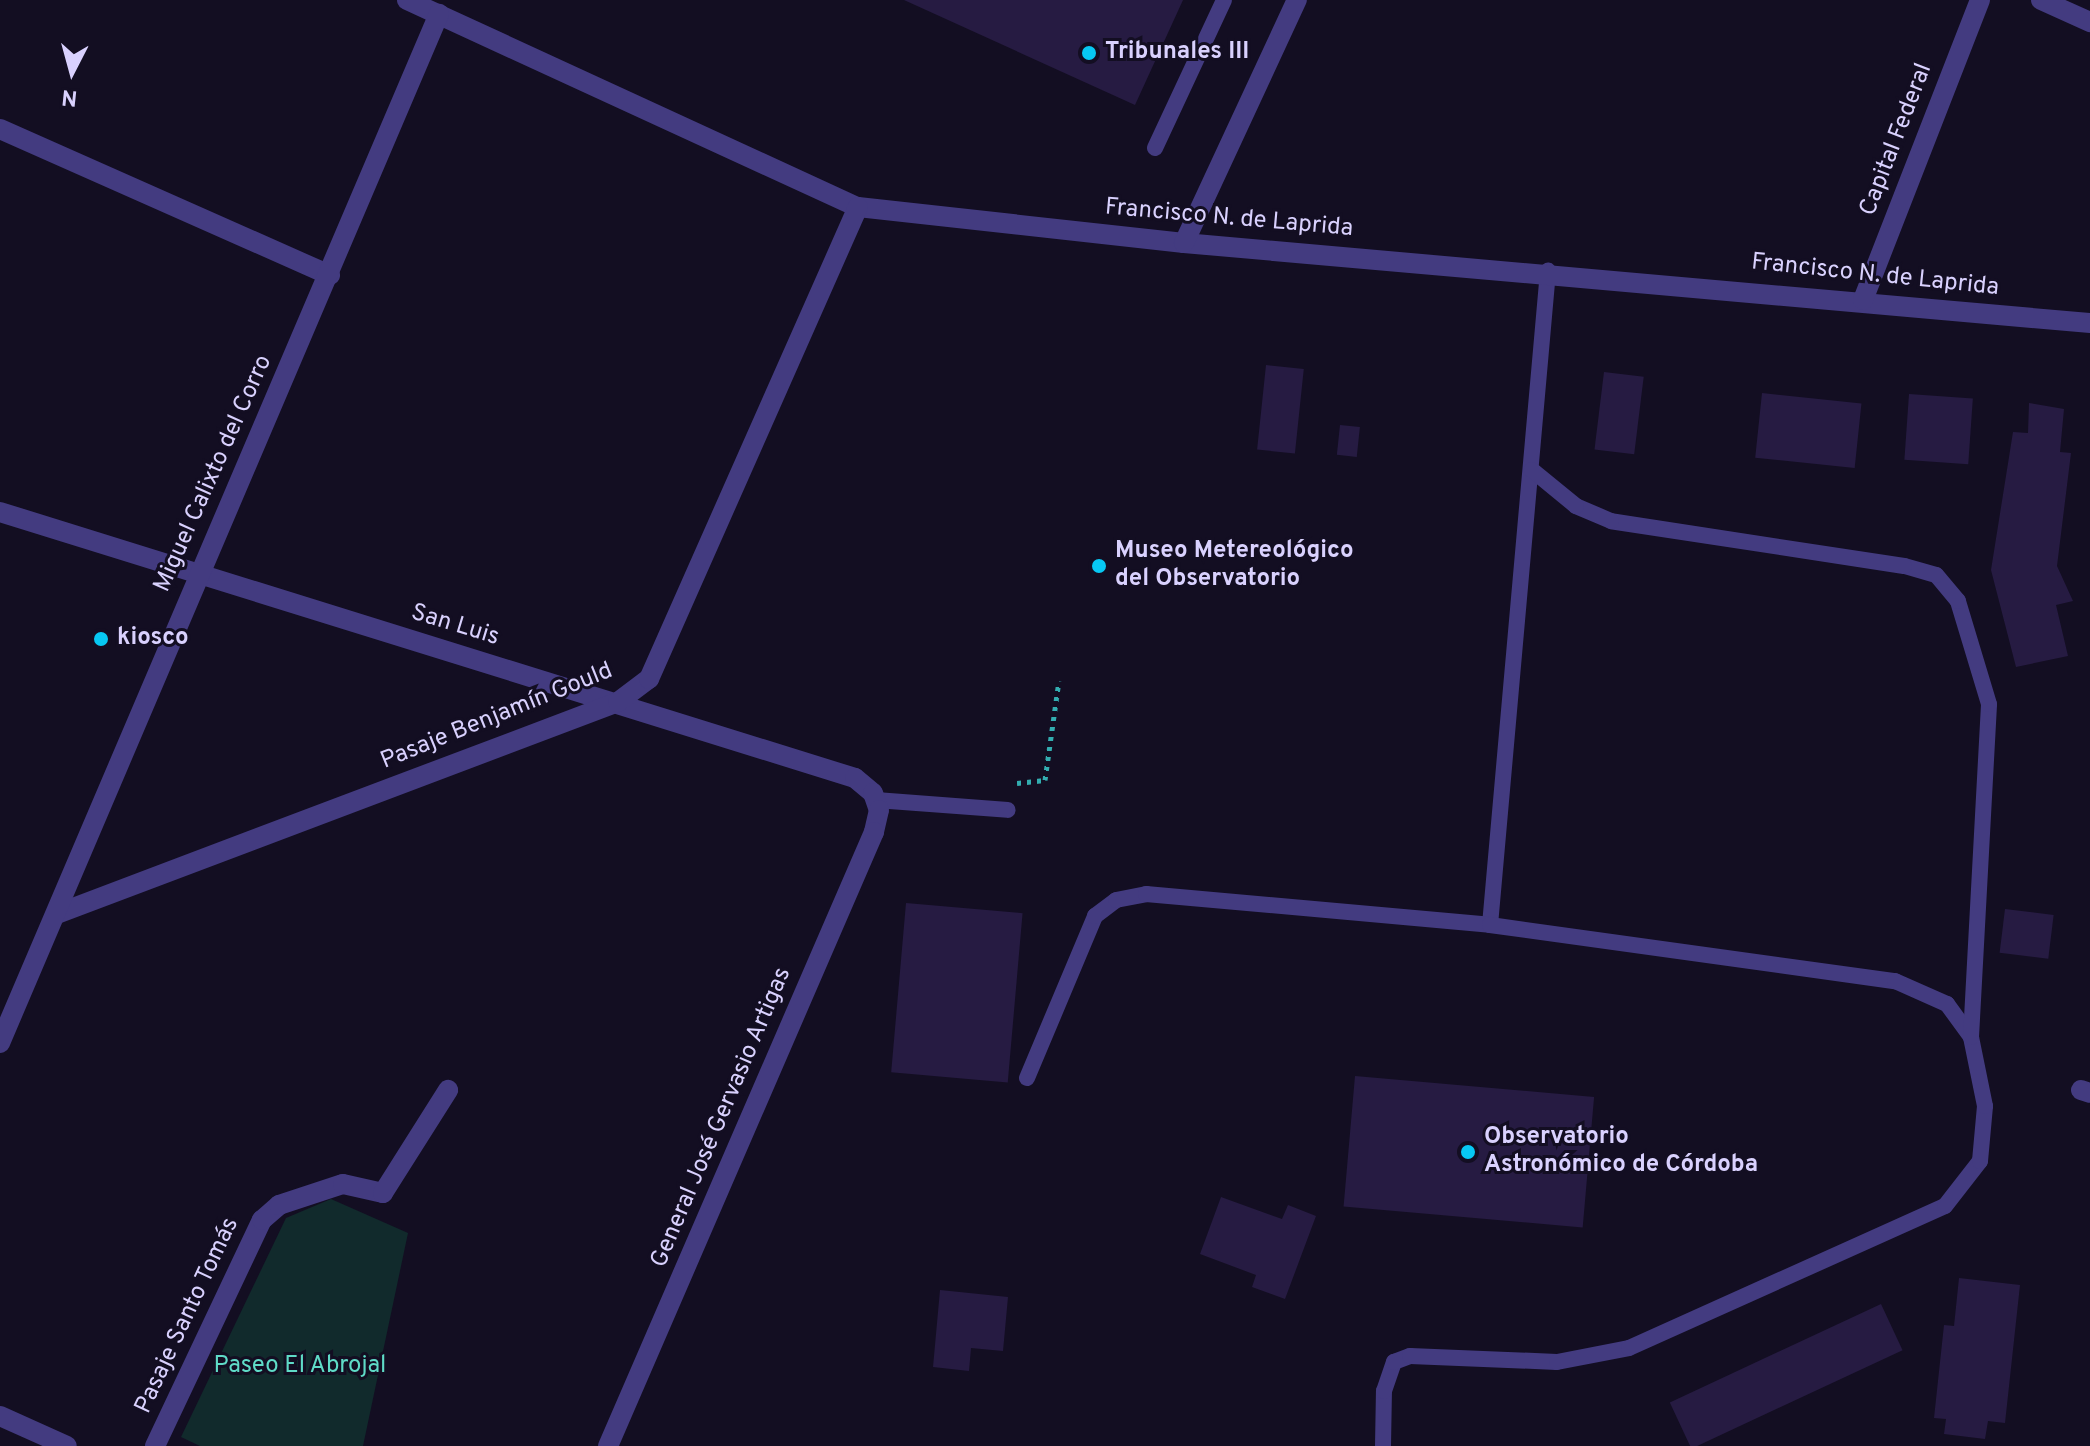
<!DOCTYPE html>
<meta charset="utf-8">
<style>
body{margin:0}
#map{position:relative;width:2090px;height:1446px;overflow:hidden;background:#130e22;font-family:Overpass,sans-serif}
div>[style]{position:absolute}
.green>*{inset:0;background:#112a2c}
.building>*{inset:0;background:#261b42;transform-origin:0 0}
.path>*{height:5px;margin-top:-2.5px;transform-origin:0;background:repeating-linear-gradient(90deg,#32adb0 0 4px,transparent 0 10px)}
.lane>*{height:16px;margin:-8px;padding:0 8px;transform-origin:8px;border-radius:8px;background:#433b80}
.street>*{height:20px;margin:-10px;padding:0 10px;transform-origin:10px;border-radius:10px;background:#433b80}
.dots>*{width:22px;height:22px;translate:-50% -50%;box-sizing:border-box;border:4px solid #130e22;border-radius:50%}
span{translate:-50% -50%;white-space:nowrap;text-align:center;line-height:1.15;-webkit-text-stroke:6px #130e22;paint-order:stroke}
.poi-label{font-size:24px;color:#d9d1fe;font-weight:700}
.left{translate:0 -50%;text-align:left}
.street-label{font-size:24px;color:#d9d1fe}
.park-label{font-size:24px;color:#5fdbc7}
.north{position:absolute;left:32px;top:32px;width:80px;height:80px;-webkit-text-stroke:6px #130e22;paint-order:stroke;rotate:186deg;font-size:22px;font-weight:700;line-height:32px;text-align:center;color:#d9d1fe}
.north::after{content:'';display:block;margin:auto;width:28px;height:36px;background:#d9d1fe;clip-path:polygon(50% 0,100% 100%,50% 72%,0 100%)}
</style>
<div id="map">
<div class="green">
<i style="clip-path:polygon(331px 1199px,408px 1233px,363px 1446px,200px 1446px,181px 1437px,286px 1218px)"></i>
</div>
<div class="building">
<i style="clip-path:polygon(904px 0,1183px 0,1135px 105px)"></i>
<i style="left:1266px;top:365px;width:38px;height:85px;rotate:6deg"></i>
<i style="left:1604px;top:372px;width:40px;height:78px;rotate:7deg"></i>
<i style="left:1762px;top:393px;width:100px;height:65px;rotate:6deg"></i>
<i style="left:1909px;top:394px;width:64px;height:66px;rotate:4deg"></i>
<i style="clip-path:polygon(2029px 403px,2064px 409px,2060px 452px,2071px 453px,2057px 566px,2073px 601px,2056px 605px,2068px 656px,2016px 667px,1991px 570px,2013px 432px,2028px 433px)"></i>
<i style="left:1340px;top:425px;width:20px;height:30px;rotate:6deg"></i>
<i style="left:906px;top:903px;width:117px;height:170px;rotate:5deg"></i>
<i style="left:2005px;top:909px;width:49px;height:44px;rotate:7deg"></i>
<i style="left:1355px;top:1076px;width:240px;height:131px;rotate:5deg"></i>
<i style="clip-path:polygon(1221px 1197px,1282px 1219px,1288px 1205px,1316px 1216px,1285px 1299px,1252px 1287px,1256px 1275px,1200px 1254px)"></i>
<i style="clip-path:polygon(1959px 1278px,2020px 1285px,2005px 1423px,1988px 1421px,1985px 1439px,1944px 1434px,1946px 1419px,1934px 1418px,1944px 1325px,1954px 1326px)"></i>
<i style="clip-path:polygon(940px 1290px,1008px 1297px,1003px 1351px,971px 1348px,969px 1371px,933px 1367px)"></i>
<i style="left:1881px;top:1304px;width:51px;height:233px;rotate:65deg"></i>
</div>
<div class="path">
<i style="left:1017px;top:783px;width:28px;rotate:-6deg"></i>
<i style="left:1045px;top:780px;width:100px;rotate:-82deg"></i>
</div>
<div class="lane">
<i style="left:1155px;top:148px;width:163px;rotate:-65deg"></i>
<i style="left:876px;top:800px;width:132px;rotate:4.3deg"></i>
<i style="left:1490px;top:925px;width:657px;rotate:-84.93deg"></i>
<i style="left:1027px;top:1078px;width:176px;rotate:-67.2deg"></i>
<i style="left:1095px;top:916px;width:26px;rotate:-37deg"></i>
<i style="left:1116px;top:900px;width:31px;rotate:-11deg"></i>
<i style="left:1146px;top:894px;width:345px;rotate:5.1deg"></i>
<i style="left:1490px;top:925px;width:409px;rotate:7.9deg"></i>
<i style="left:1895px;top:981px;width:57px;rotate:23.9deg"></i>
<i style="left:1947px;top:1004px;width:41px;rotate:54deg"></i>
<i style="left:1383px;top:1446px;width:55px;rotate:-89deg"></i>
<i style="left:1384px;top:1391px;width:31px;rotate:-71deg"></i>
<i style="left:1394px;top:1362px;width:17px;rotate:-21deg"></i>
<i style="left:1410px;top:1356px;width:147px;rotate:2.3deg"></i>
<i style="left:1557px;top:1362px;width:73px;rotate:-11deg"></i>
<i style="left:1629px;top:1348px;width:346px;rotate:-24.2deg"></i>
<i style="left:1945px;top:1206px;width:57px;rotate:-52.1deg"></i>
<i style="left:1980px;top:1161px;width:55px;rotate:-84.8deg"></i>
<i style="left:1985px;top:1106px;width:70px;rotate:-101.5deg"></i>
<i style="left:1971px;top:1037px;width:333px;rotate:-86.9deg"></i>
<i style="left:1989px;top:704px;width:108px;rotate:-106.8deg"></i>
<i style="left:1958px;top:601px;width:34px;rotate:-130deg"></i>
<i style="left:1936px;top:575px;width:33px;rotate:-164deg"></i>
<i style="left:1904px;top:566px;width:296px;rotate:-171.3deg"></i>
<i style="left:1611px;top:521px;width:38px;rotate:-157deg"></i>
<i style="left:1576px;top:506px;width:57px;rotate:-140.7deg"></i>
</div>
<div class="street">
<i style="left:407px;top:0;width:496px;rotate:24.7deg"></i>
<i style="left:858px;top:207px;width:328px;rotate:6.3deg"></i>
<i style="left:1184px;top:243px;width:910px;rotate:5.05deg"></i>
<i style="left:2041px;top:0;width:54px;rotate:24.2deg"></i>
<i style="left:0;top:129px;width:361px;rotate:23.9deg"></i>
<i style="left:1184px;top:243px;width:268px;rotate:-65.1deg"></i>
<i style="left:1863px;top:300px;width:322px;rotate:-68.7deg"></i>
<i style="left:0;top:512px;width:895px;rotate:17.28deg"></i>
<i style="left:855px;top:778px;width:23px;rotate:40deg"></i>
<i style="left:873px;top:793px;width:18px;rotate:71deg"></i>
<i style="left:879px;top:810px;width:23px;rotate:103deg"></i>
<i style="left:874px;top:832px;width:669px;rotate:113.42deg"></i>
<i style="left:57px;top:914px;width:600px;rotate:-20.7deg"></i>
<i style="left:618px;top:702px;width:39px;rotate:-37deg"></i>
<i style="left:649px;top:679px;width:516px;rotate:-66.12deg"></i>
<i style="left:0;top:1043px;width:1119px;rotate:-66.9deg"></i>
<i style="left:2081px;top:1090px;width:9px;rotate:18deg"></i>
<i style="left:0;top:1416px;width:73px;rotate:24.1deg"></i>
<i style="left:155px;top:1446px;width:250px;rotate:-64.7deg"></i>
<i style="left:262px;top:1220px;width:23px;rotate:-41deg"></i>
<i style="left:279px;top:1205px;width:67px;rotate:-18.2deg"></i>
<i style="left:343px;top:1184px;width:41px;rotate:12.7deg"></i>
<i style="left:383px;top:1193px;width:122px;rotate:-57.7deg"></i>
</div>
<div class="dots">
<i style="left:1089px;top:53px;background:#07c8f3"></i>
<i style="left:1099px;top:566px;background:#07c8f3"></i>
<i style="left:101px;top:639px;background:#07c8f3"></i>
<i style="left:1468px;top:1152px;background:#07c8f3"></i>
</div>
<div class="poi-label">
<span class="left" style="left:1105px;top:53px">Tribunales III</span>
<span class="left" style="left:1115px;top:566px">Museo Metereológico<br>del Observatorio</span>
<span class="left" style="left:117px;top:639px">kiosco</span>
<span class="left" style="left:1484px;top:1152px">Observatorio<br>Astronómico de Córdoba</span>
</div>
<div class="street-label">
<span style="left:1897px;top:140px;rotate:-69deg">Capital Federal</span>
<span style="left:1229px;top:219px;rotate:5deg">Francisco N. de Laprida</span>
<span style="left:1875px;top:276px;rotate:6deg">Francisco N. de Laprida</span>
<span style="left:214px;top:474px;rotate:-66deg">Miguel Calixto del Corro</span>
<span style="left:455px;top:626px;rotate:17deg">San Luis</span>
<span style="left:497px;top:717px;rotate:-22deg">Pasaje Benjamín Gould</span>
<span style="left:722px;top:1118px;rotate:-67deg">General José Gervasio Artigas</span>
<span style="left:188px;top:1316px;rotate:-65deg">Pasaje Santo Tomás</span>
</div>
<div class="park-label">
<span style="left:300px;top:1367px">Paseo El Abrojal</span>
</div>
<div class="north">N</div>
</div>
